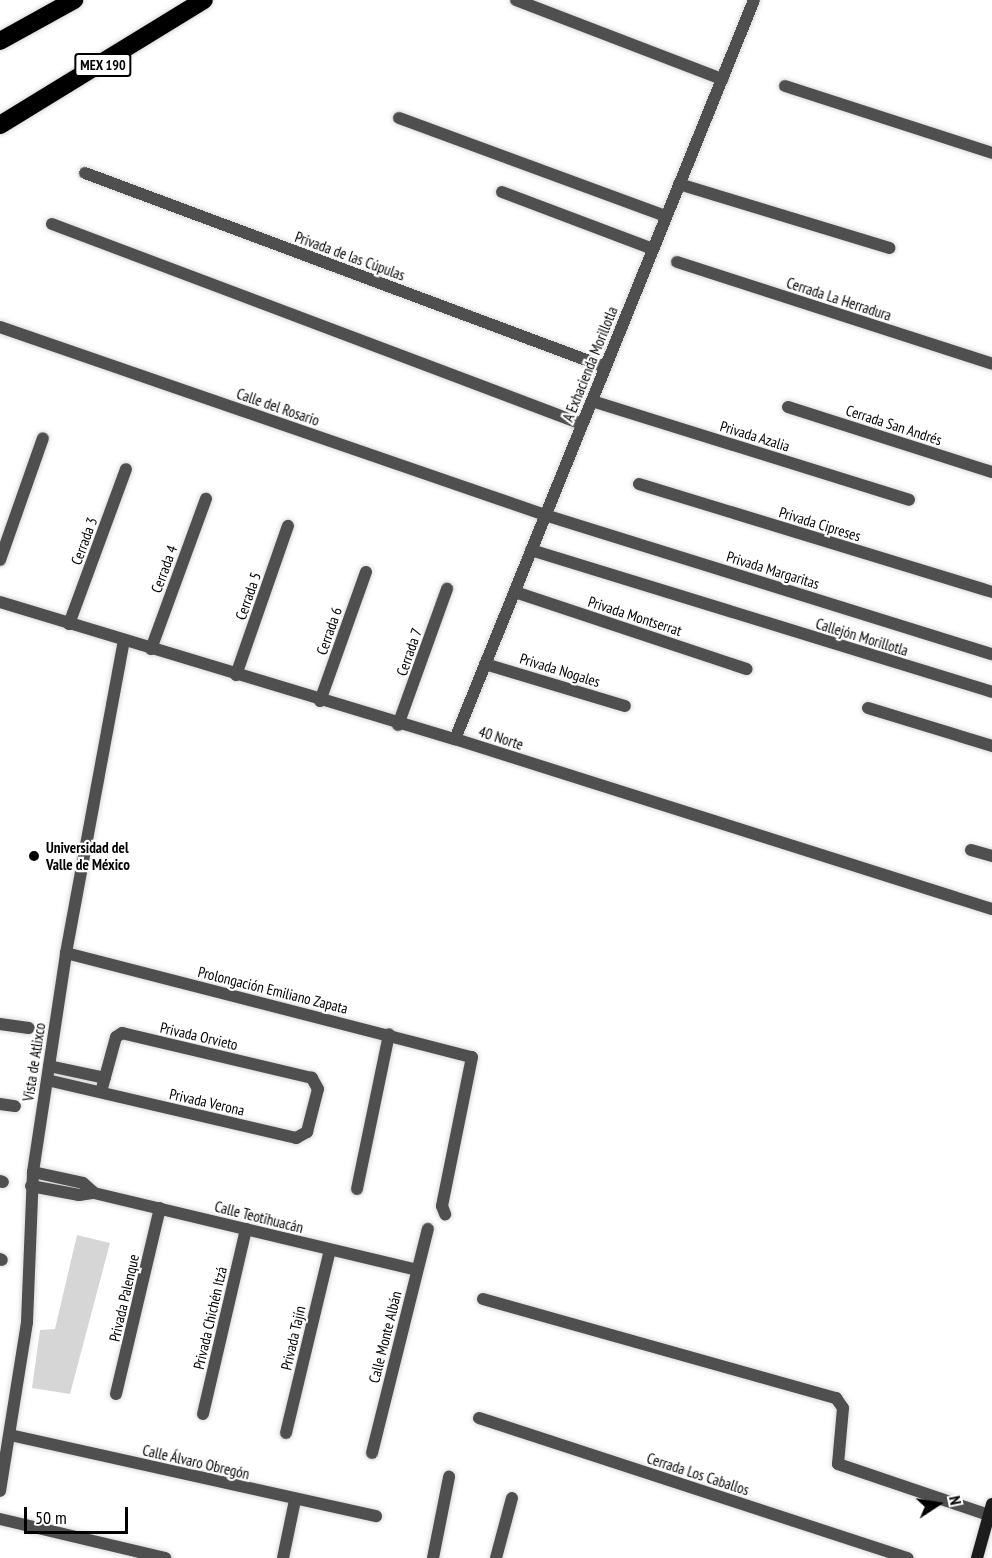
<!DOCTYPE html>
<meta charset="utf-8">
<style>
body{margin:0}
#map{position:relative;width:992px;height:1558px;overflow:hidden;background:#fff;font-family:"PT Sans Narrow",sans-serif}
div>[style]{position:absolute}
.green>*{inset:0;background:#d6d6d6}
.roads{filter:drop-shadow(0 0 2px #dbdbdb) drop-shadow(0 0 2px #dbdbdb)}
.street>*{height:12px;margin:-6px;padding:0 6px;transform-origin:6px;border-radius:6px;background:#4f4f4f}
.secondary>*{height:12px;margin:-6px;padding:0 6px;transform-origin:6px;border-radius:6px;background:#1c1c1c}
.highway>*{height:18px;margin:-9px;padding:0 9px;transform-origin:9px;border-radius:9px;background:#000}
.dots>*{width:16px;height:16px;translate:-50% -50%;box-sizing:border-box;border:3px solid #fff;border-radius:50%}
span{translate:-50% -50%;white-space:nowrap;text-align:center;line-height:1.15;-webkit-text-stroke:4.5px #fff;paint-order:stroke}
.shield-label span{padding:2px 4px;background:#fff;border:2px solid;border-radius:4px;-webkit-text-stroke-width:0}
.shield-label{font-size:14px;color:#000;font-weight:700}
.street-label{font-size:15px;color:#000}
.poi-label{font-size:15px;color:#000;font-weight:700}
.left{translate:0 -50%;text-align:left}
.north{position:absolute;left:908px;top:1474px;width:60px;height:60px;-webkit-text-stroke:4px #fff;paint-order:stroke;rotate:78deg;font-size:16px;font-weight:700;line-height:24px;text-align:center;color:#000}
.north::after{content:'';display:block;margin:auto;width:21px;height:27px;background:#000;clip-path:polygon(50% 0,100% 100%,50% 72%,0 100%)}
.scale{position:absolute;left:24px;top:1507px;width:104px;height:27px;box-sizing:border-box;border:3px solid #000;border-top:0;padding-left:8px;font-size:18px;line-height:21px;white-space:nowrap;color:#000;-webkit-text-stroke:4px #fff;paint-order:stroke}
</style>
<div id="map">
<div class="green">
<i style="clip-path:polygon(77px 1235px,110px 1243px,70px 1394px,32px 1388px,40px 1330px,55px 1329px)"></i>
</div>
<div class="roads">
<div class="street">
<i style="left:516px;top:0;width:221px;rotate:21deg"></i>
<i style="left:785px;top:86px;width:218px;rotate:17.9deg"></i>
<i style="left:399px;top:118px;width:284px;rotate:20.2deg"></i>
<i style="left:85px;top:173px;width:555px;rotate:20.46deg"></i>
<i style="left:679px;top:184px;width:220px;rotate:16.9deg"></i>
<i style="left:502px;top:192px;width:161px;rotate:20.7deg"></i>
<i style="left:52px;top:224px;width:566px;rotate:20.67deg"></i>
<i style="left:677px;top:262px;width:331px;rotate:17.9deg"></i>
<i style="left:0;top:327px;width:577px;rotate:19.03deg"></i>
<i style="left:545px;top:515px;width:468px;rotate:17.3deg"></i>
<i style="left:592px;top:401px;width:332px;rotate:17.3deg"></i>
<i style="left:788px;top:407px;width:214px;rotate:17.7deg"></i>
<i style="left:639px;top:484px;width:369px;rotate:17deg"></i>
<i style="left:531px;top:550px;width:482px;rotate:17.1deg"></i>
<i style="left:0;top:560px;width:129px;rotate:-70.6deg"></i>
<i style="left:515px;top:592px;width:244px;rotate:18.4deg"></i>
<i style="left:0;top:602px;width:475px;rotate:16.8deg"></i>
<i style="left:455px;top:739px;width:563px;rotate:17.57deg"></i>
<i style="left:69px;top:624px;width:165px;rotate:-69.8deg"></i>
<i style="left:151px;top:649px;width:160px;rotate:-69.9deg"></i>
<i style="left:485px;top:664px;width:146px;rotate:16.7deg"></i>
<i style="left:236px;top:675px;width:158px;rotate:-70.8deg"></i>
<i style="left:320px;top:701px;width:137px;rotate:-70.4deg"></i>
<i style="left:868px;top:708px;width:130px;rotate:17deg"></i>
<i style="left:398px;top:725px;width:145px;rotate:-70.2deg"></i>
<i style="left:455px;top:739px;width:797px;rotate:-67.97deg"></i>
<i style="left:971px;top:850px;width:22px;rotate:16deg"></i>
<i style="left:66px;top:953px;width:419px;rotate:14.4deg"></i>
<i style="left:472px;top:1057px;width:152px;rotate:101.4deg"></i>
<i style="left:442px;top:1206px;width:9px;rotate:69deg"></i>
<i style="left:0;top:1024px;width:29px;rotate:8deg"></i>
<i style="left:49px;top:1066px;width:57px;rotate:12.1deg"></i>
<i style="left:47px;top:1080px;width:256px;rotate:13.1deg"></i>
<i style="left:296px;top:1138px;width:13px;rotate:-29deg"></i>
<i style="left:307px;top:1132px;width:44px;rotate:-75.7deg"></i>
<i style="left:318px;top:1089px;width:13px;rotate:-119deg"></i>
<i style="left:312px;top:1078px;width:195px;rotate:-166.7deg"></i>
<i style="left:122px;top:1033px;width:7px;rotate:146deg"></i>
<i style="left:116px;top:1037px;width:57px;rotate:105.3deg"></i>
<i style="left:0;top:1104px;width:15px;rotate:8deg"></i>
<i style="left:33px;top:1172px;width:51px;rotate:12.4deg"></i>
<i style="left:83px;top:1183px;width:15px;rotate:42deg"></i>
<i style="left:0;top:1181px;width:3px;rotate:18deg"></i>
<i style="left:31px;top:1186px;width:49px;rotate:10.6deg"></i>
<i style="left:79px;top:1195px;width:15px;rotate:-8deg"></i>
<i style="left:94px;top:1193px;width:332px;rotate:13.4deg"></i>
<i style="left:357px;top:1189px;width:158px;rotate:-78.3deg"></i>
<i style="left:0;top:1259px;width:2px;rotate:27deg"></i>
<i style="left:483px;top:1299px;width:367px;rotate:15.7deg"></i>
<i style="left:836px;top:1398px;width:12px;rotate:55deg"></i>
<i style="left:843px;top:1408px;width:56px;rotate:95.1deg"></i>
<i style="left:838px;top:1464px;width:159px;rotate:18.7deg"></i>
<i style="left:116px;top:1394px;width:191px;rotate:-76.7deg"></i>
<i style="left:203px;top:1414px;width:190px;rotate:-76.9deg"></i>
<i style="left:479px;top:1418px;width:451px;rotate:18.1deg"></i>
<i style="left:286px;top:1433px;width:188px;rotate:-76.5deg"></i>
<i style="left:10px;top:1435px;width:375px;rotate:12.5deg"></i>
<i style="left:372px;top:1453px;width:231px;rotate:-76deg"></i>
<i style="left:0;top:1491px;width:171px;rotate:-80.9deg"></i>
<i style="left:27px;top:1322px;width:150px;rotate:-87.7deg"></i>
<i style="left:33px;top:1172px;width:221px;rotate:-81.4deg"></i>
<i style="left:66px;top:953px;width:318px;rotate:-79.5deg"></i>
<i style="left:0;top:1519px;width:170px;rotate:13.3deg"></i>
<i style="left:283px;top:1558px;width:59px;rotate:-78.3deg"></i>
<i style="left:433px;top:1558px;width:83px;rotate:-78.8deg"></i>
<i style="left:496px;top:1558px;width:62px;rotate:-75.1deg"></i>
</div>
<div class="secondary">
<i style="left:977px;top:1558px;width:56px;rotate:-74.5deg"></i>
</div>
<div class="highway">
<i style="left:0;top:41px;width:85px;rotate:-29deg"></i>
<i style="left:0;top:125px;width:239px;rotate:-31.5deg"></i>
</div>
</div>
<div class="dots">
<i style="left:34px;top:856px;background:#000"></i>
</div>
<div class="shield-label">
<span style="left:103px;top:65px">MEX 190</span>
</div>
<div class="street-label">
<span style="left:350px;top:256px;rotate:20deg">Privada de las Cúpulas</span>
<span style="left:839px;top:299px;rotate:18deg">Cerrada La Herradura</span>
<span style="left:590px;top:364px;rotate:-68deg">A Exhacienda Morillotla</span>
<span style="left:278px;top:407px;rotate:19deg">Calle del Rosario</span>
<span style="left:894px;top:425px;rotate:18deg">Cerrada San Andrés</span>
<span style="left:755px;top:436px;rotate:17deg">Privada Azalia</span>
<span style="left:820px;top:524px;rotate:17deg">Privada Cipreses</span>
<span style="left:84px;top:541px;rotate:-70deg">Cerrada 3</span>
<span style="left:164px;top:569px;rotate:-70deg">Cerrada 4</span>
<span style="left:773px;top:570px;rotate:17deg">Privada Margaritas</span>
<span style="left:248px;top:596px;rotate:-71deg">Cerrada 5</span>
<span style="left:635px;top:616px;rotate:18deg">Privada Montserrat</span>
<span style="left:329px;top:631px;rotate:-71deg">Cerrada 6</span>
<span style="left:862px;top:637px;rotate:17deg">Callejón Morillotla</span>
<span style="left:409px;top:652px;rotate:-71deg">Cerrada 7</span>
<span style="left:560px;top:670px;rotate:17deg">Privada Nogales</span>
<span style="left:501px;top:738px;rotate:18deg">40 Norte</span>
<span style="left:273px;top:990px;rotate:14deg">Prolongación Emiliano Zapata</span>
<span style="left:199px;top:1036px;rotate:13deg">Privada Orvieto</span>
<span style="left:34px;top:1062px;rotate:-81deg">Vista de Atlixco</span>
<span style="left:207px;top:1102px;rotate:13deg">Privada Verona</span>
<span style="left:259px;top:1217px;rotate:14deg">Calle Teotihuacán</span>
<span style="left:124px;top:1298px;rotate:-77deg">Privada Palenque</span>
<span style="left:210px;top:1318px;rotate:-77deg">Privada Chichén Itzá</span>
<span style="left:385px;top:1337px;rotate:-76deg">Calle Monte Albán</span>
<span style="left:293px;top:1338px;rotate:-77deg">Privada Tajín</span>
<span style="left:196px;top:1462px;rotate:13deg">Calle Álvaro Obregón</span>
<span style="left:698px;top:1474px;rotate:18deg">Cerrada Los Caballos</span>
</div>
<div class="poi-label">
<span class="left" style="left:46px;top:856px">Universidad del<br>Valle de México</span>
</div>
<div class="north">N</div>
<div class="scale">50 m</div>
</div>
